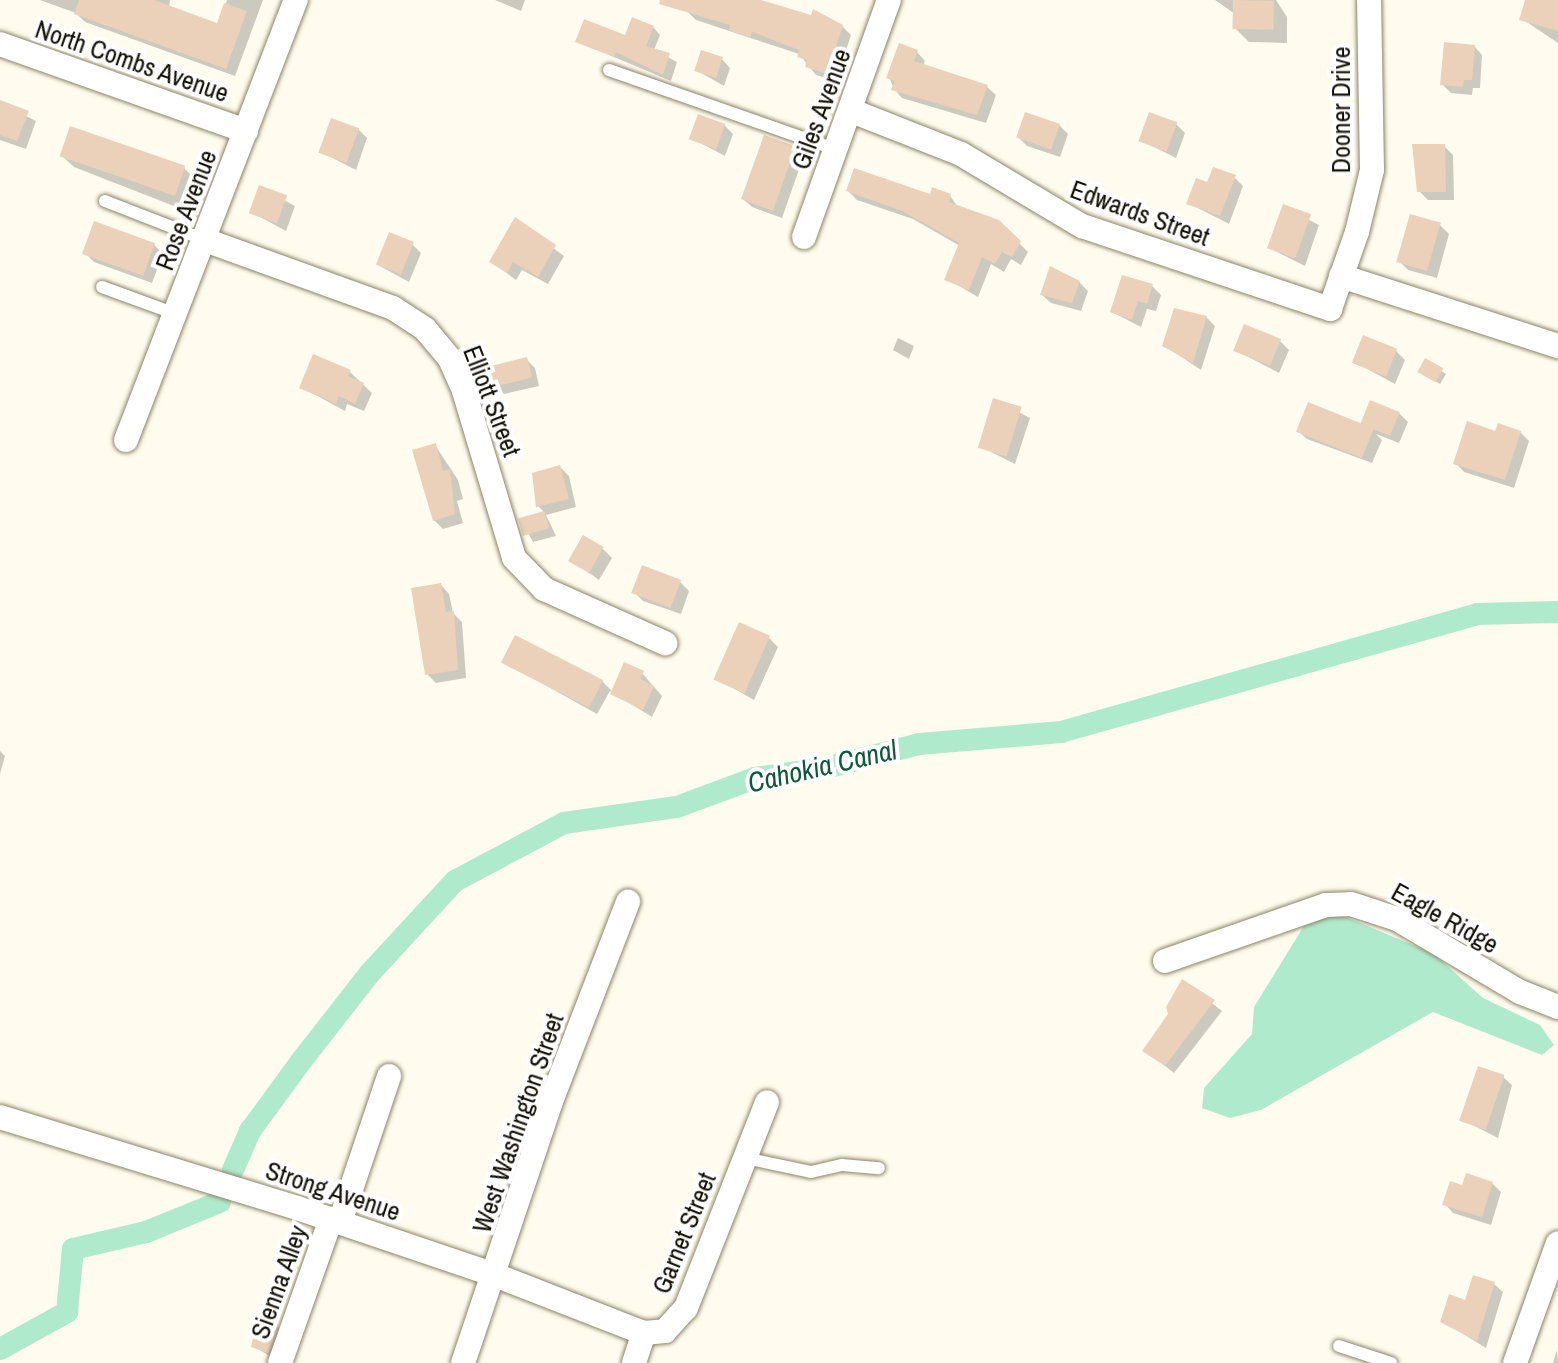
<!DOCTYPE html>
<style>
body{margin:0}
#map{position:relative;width:1558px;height:1363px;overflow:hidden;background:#fffcef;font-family:"Archivo Narrow",sans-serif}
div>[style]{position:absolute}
.water>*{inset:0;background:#b0eacc}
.shadow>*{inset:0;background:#0003}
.canal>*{height:22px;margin:-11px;padding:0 11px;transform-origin:11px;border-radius:11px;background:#b0eacc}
.building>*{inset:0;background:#ebd0ba;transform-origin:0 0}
.roads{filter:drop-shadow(0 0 2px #8c8468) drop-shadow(0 0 2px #8c8468)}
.service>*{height:12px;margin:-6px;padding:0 6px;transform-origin:6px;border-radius:6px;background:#fff}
.minor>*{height:24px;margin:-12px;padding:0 12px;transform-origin:12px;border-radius:12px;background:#fff}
span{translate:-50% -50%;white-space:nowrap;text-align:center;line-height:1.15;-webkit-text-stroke:8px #fff;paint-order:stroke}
.street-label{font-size:26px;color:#131005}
.water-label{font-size:28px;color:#11573b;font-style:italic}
</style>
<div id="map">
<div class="water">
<i style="clip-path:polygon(1339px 914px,1434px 954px,1483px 998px,1540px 1025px,1554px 1045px,1542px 1055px,1433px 1012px,1261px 1110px,1230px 1118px,1202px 1108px,1204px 1088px,1252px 1034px,1254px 1007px,1307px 921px)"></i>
</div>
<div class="shadow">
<i style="clip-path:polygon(40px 0,170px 0,169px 8px,218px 26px,227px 0,263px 0,235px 76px,85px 22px,76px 13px)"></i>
<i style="clip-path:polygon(495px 0,525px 0,521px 11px)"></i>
<i style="clip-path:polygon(675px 0,752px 0,842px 26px,851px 35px,836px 81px,816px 75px,799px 54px,696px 20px)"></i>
<i style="clip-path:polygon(1215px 0,1276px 0,1287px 17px,1287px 43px,1249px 42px,1235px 28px,1235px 14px)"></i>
<i style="clip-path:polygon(1527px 0,1558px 1px,1558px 43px,1522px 19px)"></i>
<i style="clip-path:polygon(653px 27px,660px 35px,654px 50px,677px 62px,671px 81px,578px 42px,626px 37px)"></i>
<i style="clip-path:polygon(1474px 46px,1482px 55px,1480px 88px,1473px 88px,1472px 95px,1451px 93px,1442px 84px)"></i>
<i style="clip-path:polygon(917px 52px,925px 61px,923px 66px,987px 87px,996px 95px,986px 123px,902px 98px,894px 89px,889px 77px)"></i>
<i style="clip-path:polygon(722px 59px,730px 68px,724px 86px,696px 70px)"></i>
<i style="clip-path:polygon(0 103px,36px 121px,26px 149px,0 140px)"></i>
<i style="clip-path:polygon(1176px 124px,1185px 133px,1176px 158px,1142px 141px)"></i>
<i style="clip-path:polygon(724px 125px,733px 134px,725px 156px,691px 138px)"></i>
<i style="clip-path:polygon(1059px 125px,1068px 134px,1060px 157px,1027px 146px,1018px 137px)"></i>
<i style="clip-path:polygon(358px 129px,367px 138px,356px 170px,321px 152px)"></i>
<i style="clip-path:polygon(1444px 146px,1453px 155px,1454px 200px,1428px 200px,1419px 191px)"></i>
<i style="clip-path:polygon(791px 147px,802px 161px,782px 218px,752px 207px,743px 199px)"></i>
<i style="clip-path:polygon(61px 155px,183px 167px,196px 180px,184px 210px,74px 167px)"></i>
<i style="clip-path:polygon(1234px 177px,1243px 186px,1229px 224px,1188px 203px,1208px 185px)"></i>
<i style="clip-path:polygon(260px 187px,295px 206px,286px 231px,251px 212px)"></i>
<i style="clip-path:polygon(848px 191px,950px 196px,958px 207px,998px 222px,1028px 252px,1021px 265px,1011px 259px,1004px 272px,991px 264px,978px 297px,947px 279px,960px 246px,913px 219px,857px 200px)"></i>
<i style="clip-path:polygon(1284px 207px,1319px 225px,1305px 266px,1269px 248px)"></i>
<i style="clip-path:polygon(516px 220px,564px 256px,548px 284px,522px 270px,516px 280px,492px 262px)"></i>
<i style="clip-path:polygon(1440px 225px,1449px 234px,1437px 278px,1408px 270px,1399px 261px)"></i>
<i style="clip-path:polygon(412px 244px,421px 253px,409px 282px,378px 265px)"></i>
<i style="clip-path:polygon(154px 245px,163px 254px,152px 283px,94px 262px,85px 253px)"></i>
<i style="clip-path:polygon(1079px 282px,1088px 291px,1081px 311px,1051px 303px,1042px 295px)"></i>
<i style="clip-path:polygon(1152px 286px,1161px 295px,1156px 311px,1147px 309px,1141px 327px,1112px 312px)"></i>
<i style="clip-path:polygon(1206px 317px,1215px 326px,1201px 370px,1165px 346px)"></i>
<i style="clip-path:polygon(898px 338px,914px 346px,909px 359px,893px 350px)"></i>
<i style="clip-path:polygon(1280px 341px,1289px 350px,1279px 373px,1235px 350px)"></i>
<i style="clip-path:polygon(1396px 351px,1405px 360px,1395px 384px,1354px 362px)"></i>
<i style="clip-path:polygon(526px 359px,535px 368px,539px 386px,504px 394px,495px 385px)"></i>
<i style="clip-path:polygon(1426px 361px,1446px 374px,1440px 384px,1423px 375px)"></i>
<i style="clip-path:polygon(350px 372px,372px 393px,364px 411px,347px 404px,345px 411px,301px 387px)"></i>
<i style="clip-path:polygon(995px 400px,1030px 418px,1015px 464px,979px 446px)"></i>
<i style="clip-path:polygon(1399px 413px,1408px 422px,1399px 443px,1376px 434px,1382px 440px,1372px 463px,1307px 439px,1298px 431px,1362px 426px)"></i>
<i style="clip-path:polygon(1520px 432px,1529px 441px,1514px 488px,1464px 472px,1456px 463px,1496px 433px)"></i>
<i style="clip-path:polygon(435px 445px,458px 480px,463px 499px,457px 501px,463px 523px,443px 529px,434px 520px)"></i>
<i style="clip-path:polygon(560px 467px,569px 476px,576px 507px,546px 515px,556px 536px,533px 542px,520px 519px,545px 513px,538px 506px)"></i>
<i style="clip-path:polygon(603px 549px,612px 558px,599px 580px,571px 560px)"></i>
<i style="clip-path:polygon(680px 582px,689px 591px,681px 614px,643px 601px,634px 592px)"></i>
<i style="clip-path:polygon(441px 585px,449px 594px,453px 613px,462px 622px,466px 678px,436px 683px,427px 674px)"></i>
<i style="clip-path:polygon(769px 638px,778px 647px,754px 700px,717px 679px)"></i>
<i style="clip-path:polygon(502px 661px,602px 681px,613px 692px,642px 673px,662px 696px,652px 717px,610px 691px,597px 714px)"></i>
<i style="clip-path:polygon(0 751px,5px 756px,0 774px)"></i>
<i style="clip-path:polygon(1183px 981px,1222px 1011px,1174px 1073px,1145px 1050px,1170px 1014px)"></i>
<i style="clip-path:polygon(1503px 1077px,1512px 1085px,1498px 1138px,1463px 1120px)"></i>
<i style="clip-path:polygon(1492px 1183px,1501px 1192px,1491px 1225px,1453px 1213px,1445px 1204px,1463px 1188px)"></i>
<i style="clip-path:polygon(1494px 1284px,1503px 1292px,1486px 1348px,1442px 1321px)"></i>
<i style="clip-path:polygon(277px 1326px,286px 1335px,276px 1360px,253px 1346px)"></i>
<i style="clip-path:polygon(1557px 1350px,1558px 1363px,1553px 1363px)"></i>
</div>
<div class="canal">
<i style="left:233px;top:1170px;width:43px;rotate:-66.4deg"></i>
<i style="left:250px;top:1131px;width:88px;rotate:-53.8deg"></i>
<i style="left:302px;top:1060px;width:110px;rotate:-52deg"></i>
<i style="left:370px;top:973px;width:125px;rotate:-47.3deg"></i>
<i style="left:455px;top:881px;width:123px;rotate:-28deg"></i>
<i style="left:564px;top:823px;width:114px;rotate:-8.1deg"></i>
<i style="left:677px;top:807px;width:83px;rotate:-20.4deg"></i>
<i style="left:755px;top:778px;width:71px;rotate:-8.1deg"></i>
<i style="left:825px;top:768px;width:97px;rotate:-14.3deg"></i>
<i style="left:919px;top:744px;width:143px;rotate:-4.8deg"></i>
<i style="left:1061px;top:732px;width:432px;rotate:-15.8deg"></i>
<i style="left:1477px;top:614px;width:81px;rotate:-1.4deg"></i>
<i style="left:0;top:1349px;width:77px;rotate:-28.9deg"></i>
<i style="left:67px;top:1312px;width:63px;rotate:-84.6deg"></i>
<i style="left:73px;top:1249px;width:75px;rotate:-13.1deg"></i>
<i style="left:146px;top:1232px;width:80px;rotate:-22.1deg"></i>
</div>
<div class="building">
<i style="clip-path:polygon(79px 0,154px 0,217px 23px,224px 3px,247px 11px,226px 69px,74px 14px)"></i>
<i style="clip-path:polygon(660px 0,761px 0,811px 15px,813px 9px,843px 25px,827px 74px,805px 67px,807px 60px,797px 57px,799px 50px,752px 32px,750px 38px,729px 30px,730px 25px,659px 4px)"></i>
<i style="left:1233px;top:0;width:41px;height:29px;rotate:1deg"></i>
<i style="clip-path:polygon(1525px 0,1558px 0,1558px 31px,1519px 20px)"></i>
<i style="clip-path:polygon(632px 17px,654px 26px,646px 46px,670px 53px,663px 75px,616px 52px,614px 57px,575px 42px,584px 19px,625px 35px)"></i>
<i style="clip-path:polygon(1444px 42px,1475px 45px,1472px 80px,1464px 80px,1463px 87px,1440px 85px)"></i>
<i style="clip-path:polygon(899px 43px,918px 50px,914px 61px,988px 85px,977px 115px,891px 90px,895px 81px,886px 78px)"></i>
<i style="left:701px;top:50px;width:23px;height:22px;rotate:18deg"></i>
<i style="clip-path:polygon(0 100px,29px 111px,17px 141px,0 135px)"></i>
<i style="left:1025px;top:112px;width:37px;height:27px;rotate:19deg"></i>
<i style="left:1149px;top:112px;width:30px;height:31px;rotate:20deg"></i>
<i style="left:698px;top:114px;width:29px;height:27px;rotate:20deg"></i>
<i style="left:331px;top:118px;width:30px;height:37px;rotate:20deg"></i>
<i style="left:70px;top:126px;width:122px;height:32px;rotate:19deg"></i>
<i style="clip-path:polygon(764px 135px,792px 145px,794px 151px,773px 211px,741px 199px)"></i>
<i style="clip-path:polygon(1412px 144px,1445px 144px,1446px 192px,1417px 192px)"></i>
<i style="clip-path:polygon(1213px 167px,1236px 175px,1220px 216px,1186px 204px,1196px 178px,1207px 182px)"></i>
<i style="clip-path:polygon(854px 168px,930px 194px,932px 187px,951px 194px,949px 202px,999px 220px,1021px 241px,1012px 257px,1002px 252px,995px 264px,982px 257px,969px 290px,944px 280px,959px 243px,902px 211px,846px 191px)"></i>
<i style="left:259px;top:185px;width:30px;height:30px;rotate:20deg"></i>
<i style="left:1283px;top:204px;width:30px;height:47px;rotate:20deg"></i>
<i style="left:1410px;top:214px;width:32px;height:50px;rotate:16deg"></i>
<i style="clip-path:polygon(515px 217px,556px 245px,538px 277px,513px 262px,507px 273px,489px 262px)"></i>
<i style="left:94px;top:221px;width:65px;height:35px;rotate:20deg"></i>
<i style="left:389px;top:232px;width:27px;height:35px;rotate:22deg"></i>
<i style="clip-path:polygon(1050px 266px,1080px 281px,1072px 303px,1040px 295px)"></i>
<i style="clip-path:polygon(1122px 275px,1153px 284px,1147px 304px,1138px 301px,1132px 320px,1110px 312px)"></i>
<i style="clip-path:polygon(1174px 308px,1207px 316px,1193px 363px,1162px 346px)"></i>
<i style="left:1244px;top:324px;width:40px;height:29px;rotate:22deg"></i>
<i style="left:1363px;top:335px;width:37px;height:30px;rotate:22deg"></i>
<i style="clip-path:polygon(313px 354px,351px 370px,348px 376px,364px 383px,355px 404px,339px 396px,336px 404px,299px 388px)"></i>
<i style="left:527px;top:357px;width:21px;height:40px;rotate:76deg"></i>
<i style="left:1425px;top:358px;width:21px;height:16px;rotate:29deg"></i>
<i style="left:993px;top:398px;width:30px;height:52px;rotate:17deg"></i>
<i style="left:1370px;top:400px;width:32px;height:26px;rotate:22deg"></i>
<i style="left:1308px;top:402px;width:71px;height:32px;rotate:22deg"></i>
<i style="clip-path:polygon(1467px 421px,1495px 431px,1498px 423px,1521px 431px,1505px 480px,1453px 464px)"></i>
<i style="clip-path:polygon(436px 443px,443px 471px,450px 469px,455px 514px,433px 521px,412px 450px)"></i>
<i style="clip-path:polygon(560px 465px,569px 499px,536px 507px,532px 473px)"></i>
<i style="left:544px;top:511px;width:18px;height:27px;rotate:74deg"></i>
<i style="left:583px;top:535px;width:24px;height:30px;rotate:30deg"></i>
<i style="left:642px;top:565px;width:42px;height:30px;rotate:21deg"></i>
<i style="clip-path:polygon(441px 583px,446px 612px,454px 611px,458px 670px,425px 675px,411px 588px)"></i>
<i style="left:739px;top:622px;width:34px;height:63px;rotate:24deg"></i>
<i style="left:515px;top:635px;width:99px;height:31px;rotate:27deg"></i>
<i style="clip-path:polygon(624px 662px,644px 671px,640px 679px,654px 686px,643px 710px,610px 694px)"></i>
<i style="clip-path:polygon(1182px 979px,1215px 1000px,1165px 1066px,1142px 1051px,1168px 1014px,1166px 1007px)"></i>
<i style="left:1478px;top:1066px;width:28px;height:58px;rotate:19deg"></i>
<i style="clip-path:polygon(1466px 1173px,1493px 1182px,1482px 1217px,1442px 1205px,1450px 1181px,1462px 1185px)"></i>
<i style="clip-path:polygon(1473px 1275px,1495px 1282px,1477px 1341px,1440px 1322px,1449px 1294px,1465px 1300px)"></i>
<i style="clip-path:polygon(258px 1317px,278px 1324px,268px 1353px,251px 1347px)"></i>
</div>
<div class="roads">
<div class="service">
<i style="left:609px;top:70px;width:242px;rotate:19.3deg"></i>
<i style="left:105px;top:201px;width:107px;rotate:21.3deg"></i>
<i style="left:102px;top:287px;width:79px;rotate:20deg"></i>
<i style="left:745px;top:1158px;width:67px;rotate:12deg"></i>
<i style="left:811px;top:1172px;width:32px;rotate:-13deg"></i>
<i style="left:842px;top:1165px;width:37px;rotate:5deg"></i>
<i style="left:1339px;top:1346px;width:55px;rotate:18.1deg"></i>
</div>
<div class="minor">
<i style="left:0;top:44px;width:261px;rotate:19.5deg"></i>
<i style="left:852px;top:111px;width:117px;rotate:21.5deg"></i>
<i style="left:961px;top:154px;width:141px;rotate:30.8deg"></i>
<i style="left:1082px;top:226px;width:262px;rotate:18.5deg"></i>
<i style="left:1330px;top:309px;width:82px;rotate:-70.7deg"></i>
<i style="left:1357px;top:232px;width:64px;rotate:-76.4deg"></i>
<i style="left:1372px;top:170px;width:170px;rotate:-91deg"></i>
<i style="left:804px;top:237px;width:252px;rotate:-70.3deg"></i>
<i style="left:205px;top:240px;width:200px;rotate:19.9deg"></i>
<i style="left:393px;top:308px;width:38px;rotate:33deg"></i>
<i style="left:425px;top:329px;width:39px;rotate:50deg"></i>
<i style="left:450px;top:359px;width:35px;rotate:66deg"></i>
<i style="left:464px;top:391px;width:174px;rotate:73.3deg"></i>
<i style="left:514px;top:558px;width:43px;rotate:45.9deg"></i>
<i style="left:544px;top:589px;width:133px;rotate:24.1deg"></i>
<i style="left:1341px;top:276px;width:228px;rotate:17.9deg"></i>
<i style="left:126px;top:440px;width:472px;rotate:-68.9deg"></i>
<i style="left:1165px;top:961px;width:170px;rotate:-19.2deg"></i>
<i style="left:1326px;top:905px;width:25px;rotate:-2deg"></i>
<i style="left:1351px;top:904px;width:48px;rotate:18.1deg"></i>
<i style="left:1397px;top:919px;width:143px;rotate:30.7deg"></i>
<i style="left:1520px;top:992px;width:41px;rotate:21.5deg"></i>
<i style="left:0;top:1117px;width:311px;rotate:17deg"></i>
<i style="left:297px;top:1208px;width:209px;rotate:18.7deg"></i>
<i style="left:495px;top:1275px;width:160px;rotate:21.3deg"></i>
<i style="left:340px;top:1222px;width:154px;rotate:-71.4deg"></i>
<i style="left:280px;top:1363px;width:153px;rotate:-70.5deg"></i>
<i style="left:463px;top:1363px;width:273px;rotate:-71.4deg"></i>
<i style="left:550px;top:1104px;width:217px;rotate:-68.9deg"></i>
<i style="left:634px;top:1363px;width:32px;rotate:-72deg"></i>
<i style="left:644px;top:1333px;width:21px;rotate:-5deg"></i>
<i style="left:665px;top:1331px;width:31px;rotate:-48deg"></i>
<i style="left:686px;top:1308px;width:221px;rotate:-68.5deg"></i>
<i style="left:1515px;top:1363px;width:127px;rotate:-70.3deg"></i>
</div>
</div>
<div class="street-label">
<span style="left:132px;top:61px;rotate:19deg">North Combs Avenue</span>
<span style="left:821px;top:109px;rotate:-70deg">Giles Avenue</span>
<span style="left:1341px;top:110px;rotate:-90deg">Dooner Drive</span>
<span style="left:186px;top:210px;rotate:-69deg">Rose Avenue</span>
<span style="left:1140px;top:213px;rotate:20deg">Edwards Street</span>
<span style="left:492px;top:401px;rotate:69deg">Elliott Street</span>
<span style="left:1445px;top:918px;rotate:29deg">Eagle Ridge</span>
<span style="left:518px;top:1123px;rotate:-71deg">West Washington Street</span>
<span style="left:333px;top:1191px;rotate:18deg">Strong Avenue</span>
<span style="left:684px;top:1233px;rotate:-68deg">Garnet Street</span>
<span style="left:279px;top:1282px;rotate:-70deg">Sienna Alley</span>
</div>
<div class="water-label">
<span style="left:822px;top:766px;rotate:-13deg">Cahokia Canal</span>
</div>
</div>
